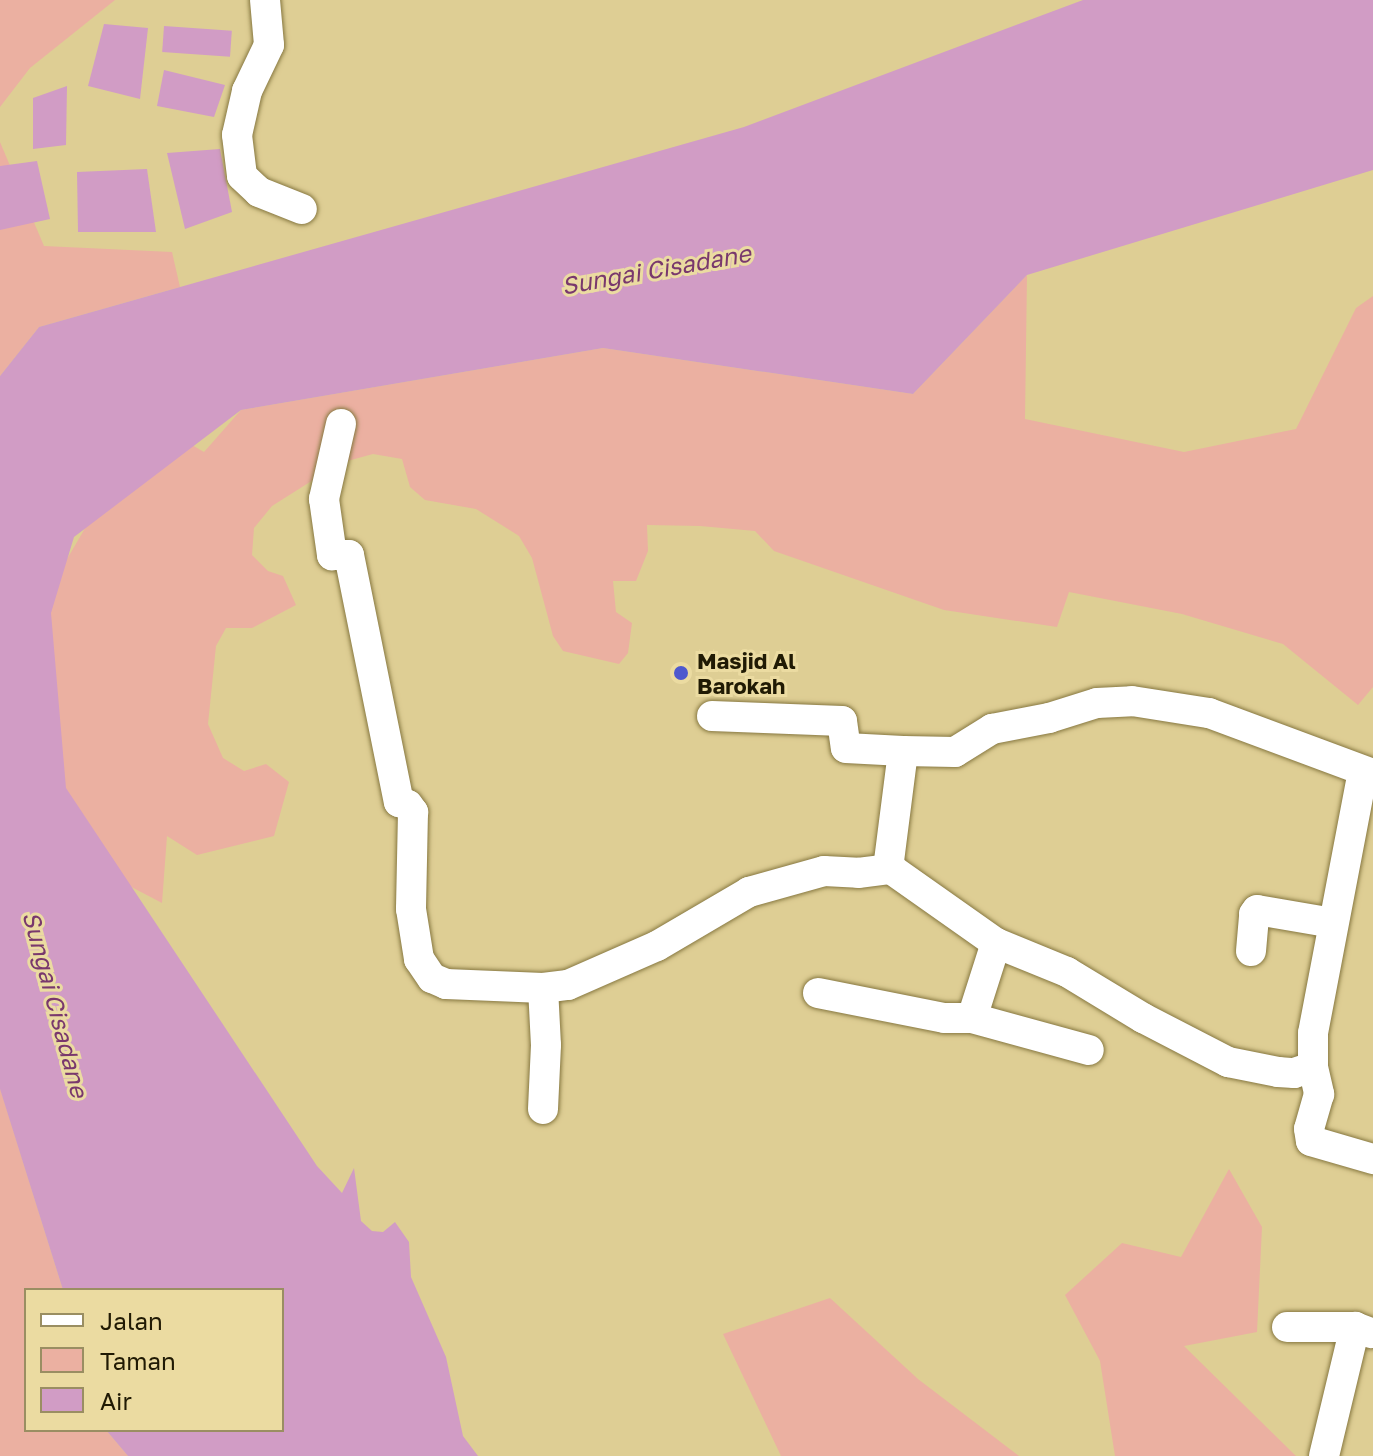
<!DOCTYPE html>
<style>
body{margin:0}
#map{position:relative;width:1373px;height:1456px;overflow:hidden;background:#dece94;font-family:"Golos Text",sans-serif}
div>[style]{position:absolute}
.green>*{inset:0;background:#ebb0a1}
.water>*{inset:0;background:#d19cc5;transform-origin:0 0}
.roads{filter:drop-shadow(0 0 2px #877841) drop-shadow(0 0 2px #877841)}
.street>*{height:30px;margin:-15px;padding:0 15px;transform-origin:15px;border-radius:15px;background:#fff}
.dots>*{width:22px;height:22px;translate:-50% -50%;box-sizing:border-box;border:4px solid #ebdba1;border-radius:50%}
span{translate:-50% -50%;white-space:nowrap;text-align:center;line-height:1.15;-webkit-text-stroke:6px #ebdba1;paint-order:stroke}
.poi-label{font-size:22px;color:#201a04;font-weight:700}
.left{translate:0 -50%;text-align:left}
.water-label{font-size:24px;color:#79386d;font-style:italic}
.legend{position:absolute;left:24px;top:1288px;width:260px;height:144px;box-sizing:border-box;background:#ebdba1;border:2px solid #9a8e62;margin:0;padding:10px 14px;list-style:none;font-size:24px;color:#201a04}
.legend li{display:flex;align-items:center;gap:16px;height:40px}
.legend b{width:40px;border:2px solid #9a8e62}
</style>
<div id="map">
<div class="green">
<i style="clip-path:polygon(0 0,115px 0,30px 68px,0 107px)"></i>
<i style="clip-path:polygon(0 142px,44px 246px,172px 252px,180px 287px,39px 327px,0 376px)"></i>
<i style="clip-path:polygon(1027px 275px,1025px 419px,1184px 452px,1296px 429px,1356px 308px,1373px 296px,1373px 687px,1358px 705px,1283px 644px,1182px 614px,1069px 592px,1057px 627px,944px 610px,774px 551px,755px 531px,700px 526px,647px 525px,648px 551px,636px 581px,613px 581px,616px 612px,632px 623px,628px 653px,619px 664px,563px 651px,553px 636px,532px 558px,519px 536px,476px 509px,425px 500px,410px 487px,402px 459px,373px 454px,340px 463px,272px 506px,254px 528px,252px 555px,268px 571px,283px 576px,296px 605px,252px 628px,226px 628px,216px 646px,208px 724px,223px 758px,244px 771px,266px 764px,289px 782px,274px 836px,197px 855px,167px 836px,162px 903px,57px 848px,35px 614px,112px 482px,180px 438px,204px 452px,241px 410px,603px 348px,913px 394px)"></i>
<i style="clip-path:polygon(0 1088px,63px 1290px,26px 1290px,26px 1430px,106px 1430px,128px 1456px,0 1456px)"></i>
<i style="clip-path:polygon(1229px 1169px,1262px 1227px,1257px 1332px,1184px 1346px,1296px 1456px,1115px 1456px,1100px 1361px,1065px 1295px,1122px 1243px,1181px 1257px)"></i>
<i style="clip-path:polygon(830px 1298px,918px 1379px,1019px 1456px,781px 1456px,723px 1334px)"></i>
</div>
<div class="water">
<i style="clip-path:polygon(1083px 0,1373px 0,1373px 170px,1027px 275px,913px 394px,603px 348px,241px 410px,74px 537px,51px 613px,66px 788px,317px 1166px,342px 1193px,354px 1168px,361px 1221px,372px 1231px,383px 1232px,395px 1222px,409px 1242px,411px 1277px,446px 1357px,463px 1436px,478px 1456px,128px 1456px,106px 1430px,282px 1430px,282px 1290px,63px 1290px,0 1089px,0 376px,39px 327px,744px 127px)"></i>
<i style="clip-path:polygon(104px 24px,148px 28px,140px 99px,88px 86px)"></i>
<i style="left:164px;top:26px;width:68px;height:26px;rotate:4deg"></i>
<i style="clip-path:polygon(164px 70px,225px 85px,214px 117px,157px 106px)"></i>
<i style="clip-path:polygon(67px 86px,66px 145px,33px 149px,33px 98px)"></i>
<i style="clip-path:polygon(220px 149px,232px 212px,185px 229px,167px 153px)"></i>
<i style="clip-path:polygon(37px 161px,50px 219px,0 230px,0 166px)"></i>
<i style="clip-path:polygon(147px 169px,156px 232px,78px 232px,77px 172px)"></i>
</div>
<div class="roads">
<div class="street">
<i style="left:265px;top:0;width:45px;rotate:84.9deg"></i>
<i style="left:269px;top:45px;width:51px;rotate:115.6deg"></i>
<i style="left:247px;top:91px;width:45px;rotate:102.8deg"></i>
<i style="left:237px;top:135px;width:41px;rotate:83deg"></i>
<i style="left:242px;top:176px;width:23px;rotate:43deg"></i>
<i style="left:259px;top:192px;width:46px;rotate:21.6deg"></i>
<i style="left:341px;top:424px;width:77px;rotate:102.8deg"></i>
<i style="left:324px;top:499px;width:57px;rotate:81.9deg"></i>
<i style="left:332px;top:555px;width:17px"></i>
<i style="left:349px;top:555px;width:252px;rotate:78.6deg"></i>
<i style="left:399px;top:802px;width:9px;rotate:18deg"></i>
<i style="left:408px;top:805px;width:9px;rotate:54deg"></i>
<i style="left:413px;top:812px;width:97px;rotate:91.2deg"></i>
<i style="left:411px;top:909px;width:51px;rotate:80.9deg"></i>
<i style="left:419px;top:959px;width:23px;rotate:56deg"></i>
<i style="left:432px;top:978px;width:15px;rotate:23deg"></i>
<i style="left:446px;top:984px;width:97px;rotate:2.4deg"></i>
<i style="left:543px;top:988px;width:25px;rotate:-7deg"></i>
<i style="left:568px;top:985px;width:97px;rotate:-23.7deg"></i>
<i style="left:657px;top:946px;width:107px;rotate:-30.4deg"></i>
<i style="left:749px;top:892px;width:78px;rotate:-15.6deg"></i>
<i style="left:824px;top:871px;width:34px;rotate:3deg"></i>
<i style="left:858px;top:873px;width:33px;rotate:-7deg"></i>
<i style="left:712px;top:716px;width:130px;rotate:2.2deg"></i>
<i style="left:842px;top:721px;width:27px;rotate:82deg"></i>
<i style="left:846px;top:748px;width:57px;rotate:3deg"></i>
<i style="left:996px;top:943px;width:128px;rotate:-144.8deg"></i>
<i style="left:891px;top:869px;width:8px;rotate:-104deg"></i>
<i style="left:889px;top:861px;width:111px;rotate:-82.7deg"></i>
<i style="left:903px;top:751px;width:52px;rotate:1.1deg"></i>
<i style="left:955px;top:752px;width:44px;rotate:-31.9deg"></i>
<i style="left:992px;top:729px;width:58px;rotate:-10.9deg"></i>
<i style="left:1049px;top:718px;width:50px;rotate:-17.4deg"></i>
<i style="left:1097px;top:703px;width:35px;rotate:-3deg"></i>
<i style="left:1132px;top:701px;width:78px;rotate:8.9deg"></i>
<i style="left:1209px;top:713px;width:175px;rotate:20.4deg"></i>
<i style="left:1251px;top:951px;width:37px;rotate:-85deg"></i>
<i style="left:1254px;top:914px;width:5px;rotate:-53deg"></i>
<i style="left:1257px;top:910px;width:77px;rotate:9.7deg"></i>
<i style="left:543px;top:988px;width:57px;rotate:87deg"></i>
<i style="left:546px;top:1045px;width:64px;rotate:92.7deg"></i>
<i style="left:818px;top:993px;width:128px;rotate:11.2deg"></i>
<i style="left:944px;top:1018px;width:28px"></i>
<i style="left:972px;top:1018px;width:121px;rotate:15.3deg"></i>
<i style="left:972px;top:1018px;width:79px;rotate:-72.3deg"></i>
<i style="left:996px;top:943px;width:77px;rotate:22.2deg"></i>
<i style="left:1067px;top:972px;width:89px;rotate:31.2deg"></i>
<i style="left:1143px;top:1018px;width:96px;rotate:27.4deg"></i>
<i style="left:1228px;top:1062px;width:51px;rotate:11.3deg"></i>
<i style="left:1278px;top:1072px;width:16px;rotate:4deg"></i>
<i style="left:1294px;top:1073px;width:20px;rotate:-18deg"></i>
<i style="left:1313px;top:1067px;width:34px;rotate:-90deg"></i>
<i style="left:1313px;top:1033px;width:266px;rotate:-79.2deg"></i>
<i style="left:1313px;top:1067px;width:28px;rotate:77deg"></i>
<i style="left:1319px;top:1094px;width:36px;rotate:106deg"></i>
<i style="left:1309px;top:1129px;width:12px;rotate:81deg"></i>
<i style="left:1311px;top:1141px;width:65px;rotate:16.2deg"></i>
<i style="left:1287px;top:1327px;width:68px"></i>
<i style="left:1355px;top:1327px;width:17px;rotate:21deg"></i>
<i style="left:1324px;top:1456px;width:133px;rotate:-76.5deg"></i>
</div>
</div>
<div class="dots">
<i style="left:681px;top:673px;background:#4e59ce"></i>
</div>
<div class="poi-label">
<span class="left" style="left:697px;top:673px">Masjid Al<br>Barokah</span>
</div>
<div class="water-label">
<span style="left:656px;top:269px;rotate:-10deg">Sungai Cisadane</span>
<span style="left:56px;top:1004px;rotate:75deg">Sungai Cisadane</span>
</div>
<ul class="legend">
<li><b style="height:10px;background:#fff"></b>Jalan</li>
<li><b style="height:22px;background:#ebb0a1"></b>Taman</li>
<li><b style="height:22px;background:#d19cc5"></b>Air</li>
</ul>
</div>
